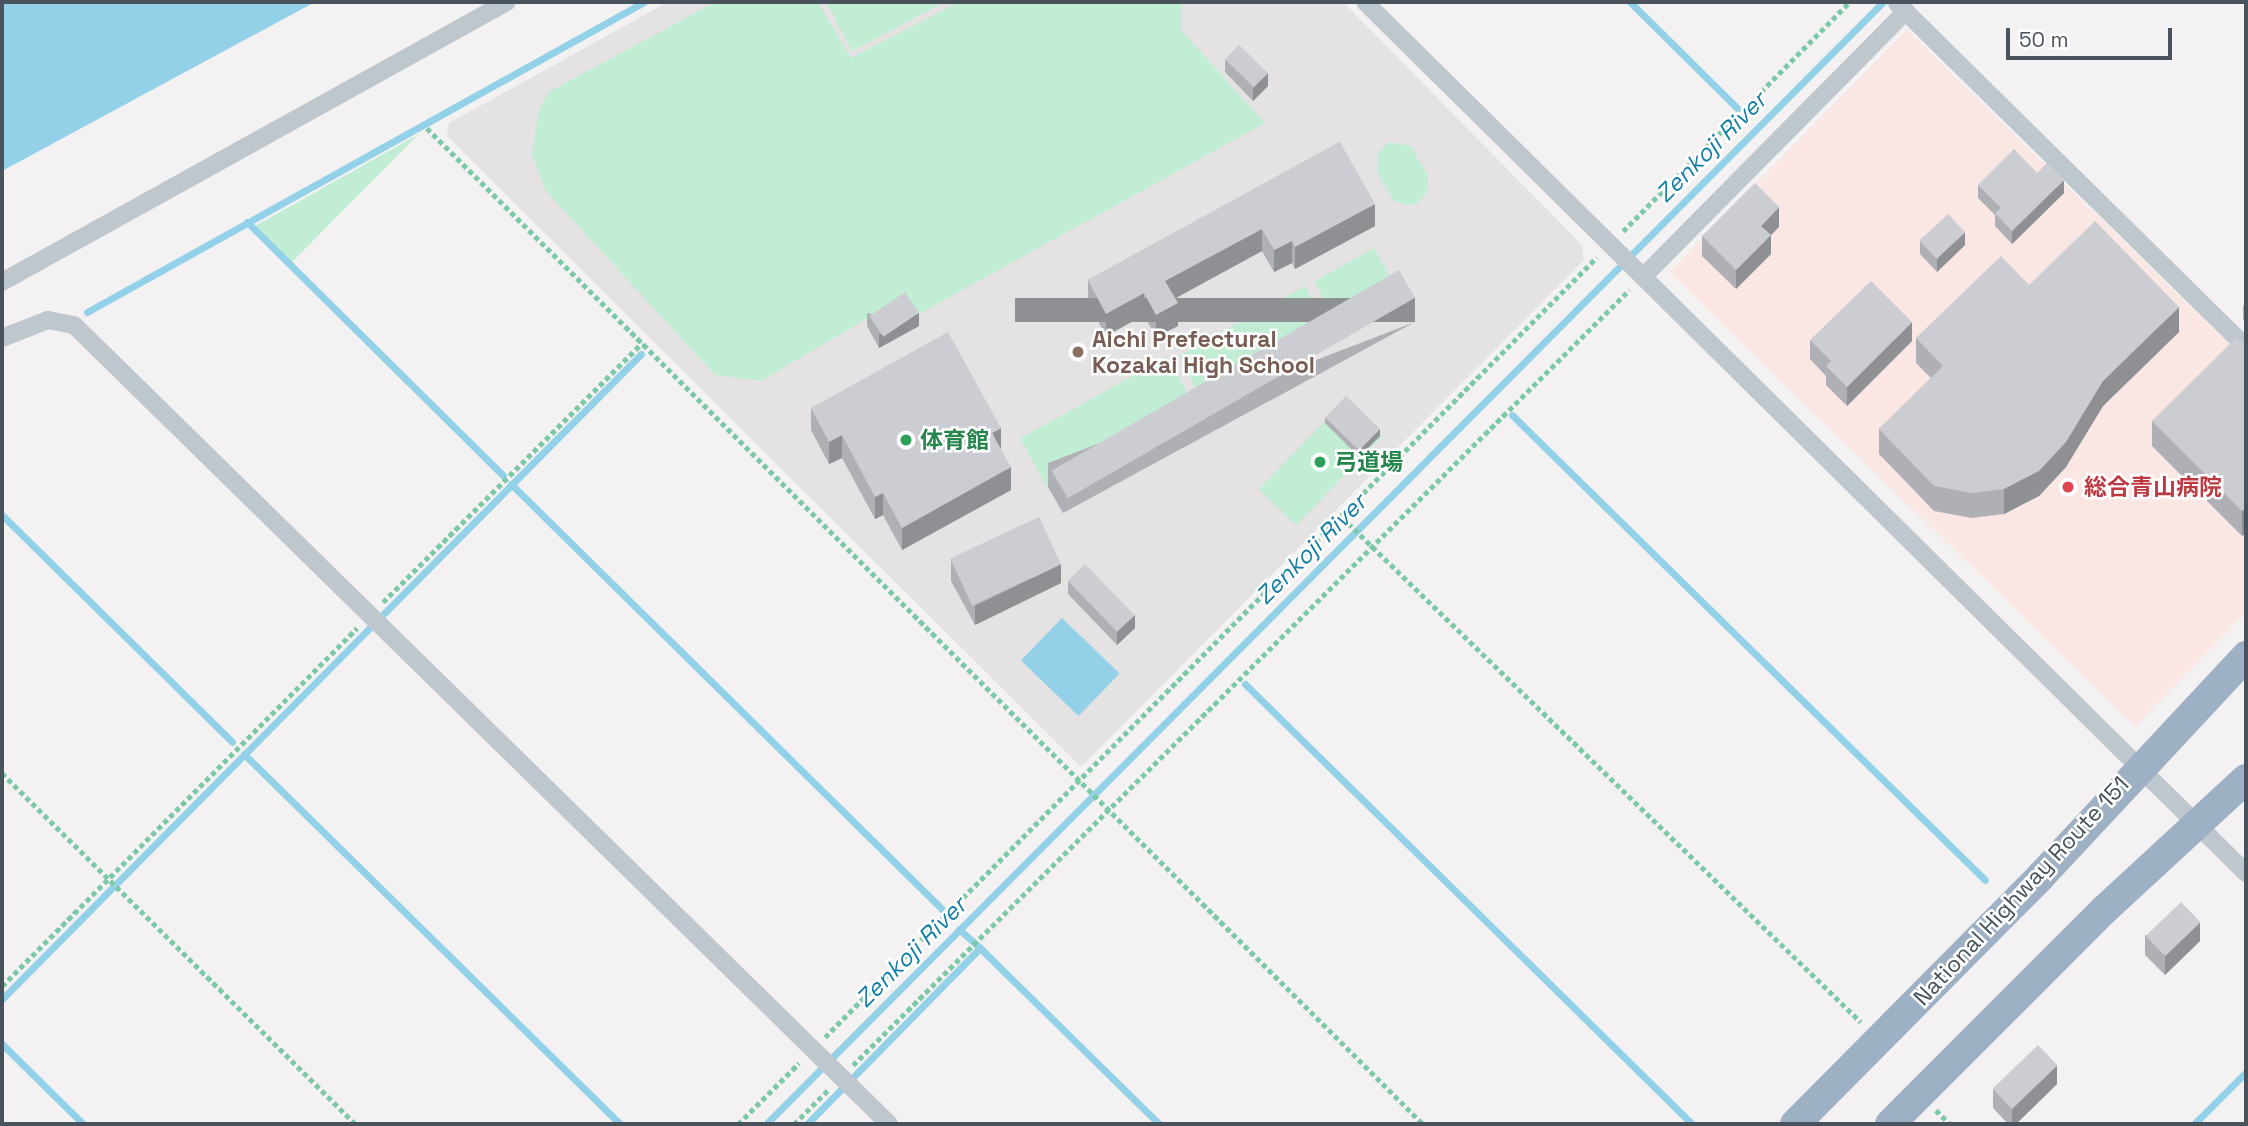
<!DOCTYPE html>
<meta charset="utf-8">
<style>
body{margin:0}
#map{position:relative;width:2248px;height:1126px;overflow:hidden;background:#f3f1f1;font-family:"Space Grotesk","Noto Sans JP",sans-serif}
div>[style]{position:absolute}
.education>*{inset:0;background:#e4e2e2}
.medical>*{inset:0;background:#fae7e3}
.green>*{inset:0;background:#c2edd5;transform-origin:0 0}
.water>*{inset:0;background:#92d1e7;transform-origin:0 0}
.stream>*{height:7px;margin:-3.5px;padding:0 3.5px;transform-origin:3.5px;border-radius:3.5px;background:#92d1e7}
.path>*{height:4.5px;margin-top:-2.25px;transform-origin:0;background:repeating-linear-gradient(90deg,#7cc9a7 0 5px,transparent 0 8.5px)}
.minor>*{height:18px;margin:-9px;padding:0 9px;transform-origin:9px;border-radius:9px;background:#bfc7ce}
.trunk>*{height:30px;margin:-15px;padding:0 15px;transform-origin:15px;border-radius:15px;background:#9eb0c4}
.wall>*{inset:0;background:#afb0b5}
.shaded-wall>*{inset:0;background:#8e9094;transform-origin:0 0}
.building>*{inset:0;background:#cbcdd3;transform-origin:0 0}
.dots>*{width:19px;height:19px;translate:-50% -50%;box-sizing:border-box;border:4px solid #fff;border-radius:50%}
span{translate:-50% -50%;white-space:nowrap;text-align:center;line-height:1.15;-webkit-text-stroke:5px #fff;paint-order:stroke}
.education-label{font-size:23px;color:#785e54;font-weight:700}
.left{translate:0 -50%;text-align:left}
.leisure-label{font-size:23px;color:#27864d;font-weight:700}
.health-label{font-size:23px;color:#be3a42;font-weight:700}
.street-label{font-size:23px;color:#49535d}
.water-label{font-size:24px;color:#157fa5;font-style:italic}
.frame{position:absolute;inset:0;border:4px solid #49535d;pointer-events:none}
.scale{position:absolute;left:2006px;top:28px;width:166px;height:32px;box-sizing:border-box;border:4px solid #49535d;border-top:0;padding-left:9px;font-size:21px;line-height:24px;white-space:nowrap;color:#49535d;-webkit-text-stroke:5px #fff;paint-order:stroke}
</style>
<div id="map">
<div class="education">
<i style="clip-path:polygon(668px 2px,1343px 2px,1582px 245px,1584px 260px,1081px 767px,447px 136px,449px 123px)"></i>
</div>
<div class="medical">
<i style="clip-path:polygon(1907px 30px,2246px 361px,2246px 613px,2135px 726px,1669px 272px)"></i>
</div>
<div class="green">
<i style="clip-path:polygon(715px 2px,818px 2px,851px 58px,959px 2px,1182px 2px,1182px 31px,1265px 123px,919px 314px,905px 296px,761px 381px,715px 375px,546px 191px,532px 155px,539px 109px,549px 92px)"></i>
<i style="clip-path:polygon(826px 2px,945px 2px,852px 51px)"></i>
<i style="clip-path:polygon(419px 134px,292px 262px,255px 226px)"></i>
<i style="clip-path:polygon(1389px 142px,1411px 146px,1427px 174px,1428px 191px,1417px 204px,1405px 205px,1393px 200px,1377px 172px,1377px 154px)"></i>
<i style="left:1374px;top:248px;width:51px;height:68px;rotate:61deg"></i>
<i style="left:1305px;top:286px;width:51px;height:145px;rotate:61deg"></i>
<i style="left:1167px;top:357px;width:55px;height:168px;rotate:61deg"></i>
<i style="left:1345px;top:400px;width:52px;height:124px;rotate:44deg"></i>
</div>
<div class="water">
<i style="clip-path:polygon(2px 2px,315px 2px,2px 171px)"></i>
<i style="left:1062px;top:618px;width:80px;height:59px;rotate:44deg"></i>
</div>
<div class="stream">
<i style="left:1630px;top:2px;width:151px;rotate:44.7deg"></i>
<i style="left:247px;top:222px;width:360px;rotate:44.7deg"></i>
<i style="left:87px;top:312px;width:637px;rotate:-29.1deg"></i>
<i style="left:1512px;top:415px;width:663px;rotate:44.51deg"></i>
<i style="left:511px;top:484px;width:607px;rotate:44.6deg"></i>
<i style="left:2px;top:515px;width:323px;rotate:44.6deg"></i>
<i style="left:1245px;top:684px;width:627px;rotate:44.55deg"></i>
<i style="left:244px;top:754px;width:528px;rotate:44.54deg"></i>
<i style="left:980px;top:948px;width:251px;rotate:44.5deg"></i>
<i style="left:2px;top:999px;width:908px;rotate:-45.27deg"></i>
<i style="left:2px;top:1044px;width:114px;rotate:44.6deg"></i>
<i style="left:766px;top:1124px;width:1583px;rotate:-45.13deg"></i>
<i style="left:807px;top:1124px;width:247px;rotate:-45.5deg"></i>
<i style="left:980px;top:948px;width:28px;rotate:-138deg"></i>
<i style="left:2194px;top:1124px;width:74px;rotate:-45deg"></i>
</div>
<div class="path">
<i style="left:427px;top:128px;width:1409px;rotate:45deg"></i>
<i style="left:1623px;top:231px;width:322px;rotate:-45.3deg"></i>
<i style="left:1342px;top:517px;width:724px;rotate:44.22deg"></i>
<i style="left:383px;top:602px;width:366px;rotate:-45deg"></i>
<i style="left:2px;top:773px;width:498px;rotate:44.8deg"></i>
<i style="left:2px;top:986px;width:504px;rotate:-45.24deg"></i>
<i style="left:825px;top:1037px;width:1097px;rotate:-45.3deg"></i>
<i style="left:853px;top:1065px;width:1097px;rotate:-44.96deg"></i>
<i style="left:1936px;top:1110px;width:20px;rotate:45deg"></i>
<i style="left:738px;top:1124px;width:86px;rotate:-45deg"></i>
<i style="left:794px;top:1124px;width:49px;rotate:-45deg"></i>
</div>
<div class="minor">
<i style="left:1365px;top:2px;width:1239px;rotate:44.67deg"></i>
<i style="left:1897px;top:3px;width:490px;rotate:44.6deg"></i>
<i style="left:1645px;top:275px;width:371px;rotate:-45.3deg"></i>
<i style="left:2px;top:282px;width:577px;rotate:-29.01deg"></i>
<i style="left:2px;top:338px;width:49px;rotate:-21.4deg"></i>
<i style="left:48px;top:320px;width:26px;rotate:11deg"></i>
<i style="left:74px;top:325px;width:1141px;rotate:44.43deg"></i>
</div>
<div class="trunk">
<i style="left:1795px;top:1124px;width:349px;rotate:-45.2deg"></i>
<i style="left:2041px;top:876px;width:301px;rotate:-47deg"></i>
<i style="left:1890px;top:1124px;width:303px;rotate:-45deg"></i>
<i style="left:2104px;top:910px;width:193px;rotate:-42.7deg"></i>
</div>
<div class="wall">
<i style="clip-path:polygon(1225px 59px,1268px 86px,1253px 101px,1225px 72px)"></i>
<i style="clip-path:polygon(1340px 142px,1375px 226px,1295px 269px,1292px 263px,1274px 272px,1262px 251px,1175px 298px,1178px 326px,1156px 337px,1144px 315px,1106px 336px,1088px 302px,1088px 280px)"></i>
<i style="clip-path:polygon(2037px 173px,2064px 193px,2012px 244px,1995px 226px,1995px 215px,1978px 198px,1978px 185px)"></i>
<i style="clip-path:polygon(1779px 227px,1771px 235px,1771px 254px,1736px 289px,1702px 256px,1702px 236px)"></i>
<i style="clip-path:polygon(1920px 241px,1965px 245px,1937px 272px,1920px 254px)"></i>
<i style="clip-path:polygon(2029px 285px,2179px 332px,2103px 406px,2066px 467px,2039px 496px,2004px 514px,1972px 518px,1934px 511px,1879px 454px,1879px 429px,1931px 378px,1916px 363px,1916px 338px)"></i>
<i style="clip-path:polygon(2246px 304px,2246px 322px,2243px 319px,2243px 306px)"></i>
<i style="clip-path:polygon(867px 313px,919px 326px,879px 348px,867px 326px)"></i>
<i style="clip-path:polygon(1415px 322px,1063px 513px,1048px 487px,1048px 463px)"></i>
<i style="clip-path:polygon(1810px 340px,1912px 341px,1847px 406px,1826px 385px,1826px 376px,1810px 359px)"></i>
<i style="clip-path:polygon(2246px 346px,2242px 536px,2152px 446px,2152px 421px)"></i>
<i style="clip-path:polygon(811px 408px,1001px 450px,1011px 490px,902px 550px,883px 515px,875px 519px,842px 458px,829px 464px,811px 430px)"></i>
<i style="clip-path:polygon(1325px 417px,1380px 436px,1359px 457px,1325px 423px)"></i>
<i style="clip-path:polygon(951px 561px,1061px 583px,975px 625px,951px 581px)"></i>
<i style="clip-path:polygon(1068px 581px,1135px 628px,1117px 645px,1068px 594px)"></i>
<i style="clip-path:polygon(2145px 935px,2200px 941px,2165px 975px,2145px 955px)"></i>
<i style="clip-path:polygon(2057px 1084px,2016px 1124px,2008px 1124px,1993px 1108px,1993px 1089px)"></i>
</div>
<div class="shaded-wall">
<i style="clip-path:polygon(1268px 73px,1268px 86px,1253px 101px,1253px 88px)"></i>
<i style="clip-path:polygon(2064px 180px,2064px 193px,2012px 244px,2012px 231px)"></i>
<i style="clip-path:polygon(1375px 204px,1375px 226px,1295px 269px,1295px 247px)"></i>
<i style="clip-path:polygon(1779px 207px,1779px 227px,1761px 245px,1761px 226px)"></i>
<i style="clip-path:polygon(1262px 229px,1262px 251px,1165px 304px,1165px 281px)"></i>
<i style="clip-path:polygon(1965px 232px,1965px 245px,1937px 272px,1937px 259px)"></i>
<i style="clip-path:polygon(1771px 235px,1771px 254px,1736px 289px,1736px 270px)"></i>
<i style="clip-path:polygon(1292px 241px,1292px 263px,1274px 272px,1274px 250px)"></i>
<i style="clip-path:polygon(1144px 293px,1144px 315px,1106px 336px,1106px 314px)"></i>
<i style="left:1415px;top:298px;width:24px;height:400px;rotate:90deg"></i>
<i style="clip-path:polygon(1178px 303px,1178px 326px,1156px 337px,1156px 315px)"></i>
<i style="clip-path:polygon(2179px 307px,2179px 332px,2103px 406px,2066px 467px,2039px 496px,2004px 514px,2004px 489px,2103px 381px)"></i>
<i style="clip-path:polygon(919px 313px,919px 326px,879px 348px,879px 335px)"></i>
<i style="clip-path:polygon(1912px 322px,1912px 341px,1847px 406px,1847px 387px)"></i>
<i style="clip-path:polygon(1001px 428px,1001px 451px,992px 433px)"></i>
<i style="clip-path:polygon(1380px 429px,1380px 436px,1359px 457px,1359px 451px)"></i>
<i style="clip-path:polygon(842px 435px,842px 458px,829px 464px,829px 442px)"></i>
<i style="clip-path:polygon(1011px 467px,1011px 490px,902px 550px,902px 528px)"></i>
<i style="clip-path:polygon(883px 493px,883px 515px,875px 519px,875px 497px)"></i>
<i style="clip-path:polygon(2246px 507px,2246px 533px,2242px 536px,2242px 511px)"></i>
<i style="clip-path:polygon(1061px 564px,1061px 583px,975px 625px,975px 606px)"></i>
<i style="clip-path:polygon(1135px 615px,1135px 628px,1117px 645px,1117px 632px)"></i>
<i style="clip-path:polygon(2200px 922px,2200px 941px,2165px 975px,2165px 955px)"></i>
<i style="clip-path:polygon(2057px 1065px,2057px 1084px,2016px 1124px,2012px 1124px,2012px 1109px)"></i>
</div>
<div class="building">
<i style="left:1239px;top:45px;width:40px;height:20px;rotate:44deg"></i>
<i style="clip-path:polygon(1340px 142px,1375px 204px,1295px 247px,1292px 241px,1274px 250px,1262px 229px,1165px 281px,1178px 303px,1156px 315px,1144px 293px,1106px 314px,1088px 280px)"></i>
<i style="clip-path:polygon(2014px 149px,2037px 173px,2047px 163px,2064px 180px,2012px 231px,1995px 213px,2001px 208px,1978px 185px)"></i>
<i style="clip-path:polygon(1755px 183px,1779px 207px,1761px 226px,1771px 235px,1736px 270px,1702px 236px)"></i>
<i style="left:1948px;top:214px;width:25px;height:39px;rotate:47deg"></i>
<i style="clip-path:polygon(2095px 221px,2179px 307px,2103px 381px,2066px 442px,2039px 471px,2004px 489px,1972px 493px,1934px 486px,1879px 429px,1943px 366px,1916px 338px,2001px 256px,2029px 285px)"></i>
<i style="left:1399px;top:270px;width:32px;height:401px;rotate:60deg"></i>
<i style="clip-path:polygon(1871px 281px,1912px 322px,1847px 387px,1826px 366px,1831px 361px,1810px 340px)"></i>
<i style="left:905px;top:292px;width:25px;height:43px;rotate:56deg"></i>
<i style="clip-path:polygon(948px 332px,1001px 428px,992px 433px,1011px 467px,902px 528px,883px 493px,875px 497px,842px 435px,829px 442px,811px 408px)"></i>
<i style="clip-path:polygon(2237px 337px,2246px 346px,2246px 507px,2242px 511px,2152px 421px)"></i>
<i style="left:1346px;top:396px;width:47px;height:30px;rotate:44deg"></i>
<i style="left:1039px;top:517px;width:52px;height:98px;rotate:65deg"></i>
<i style="left:1085px;top:564px;width:71px;height:24px;rotate:46deg"></i>
<i style="left:2181px;top:902px;width:28px;height:49px;rotate:46deg"></i>
<i style="left:2038px;top:1045px;width:28px;height:63px;rotate:46deg"></i>
</div>
<div class="dots">
<i style="left:1078px;top:352px;background:#8d6e63"></i>
<i style="left:906px;top:440px;background:#2e9e5b"></i>
<i style="left:1320px;top:462px;background:#2e9e5b"></i>
<i style="left:2068px;top:487px;background:#e0444e"></i>
</div>
<div class="education-label">
<span class="left" style="left:1092px;top:352px">Aichi Prefectural<br>Kozakai High School</span>
</div>
<div class="leisure-label">
<span class="left" style="left:920px;top:440px">体育館</span>
<span class="left" style="left:1334px;top:462px">弓道場</span>
</div>
<div class="health-label">
<span class="left" style="left:2084px;top:487px">総合青山病院</span>
</div>
<div class="street-label">
<span style="left:2021px;top:891px;rotate:-47deg">National Highway Route 151</span>
</div>
<div class="water-label">
<span style="left:1711px;top:147px;rotate:-45deg">Zenkoji River</span>
<span style="left:1311px;top:549px;rotate:-45deg">Zenkoji River</span>
<span style="left:911px;top:952px;rotate:-45deg">Zenkoji River</span>
</div>
<div class="frame"></div>
<div class="scale">50 m</div>
</div>
